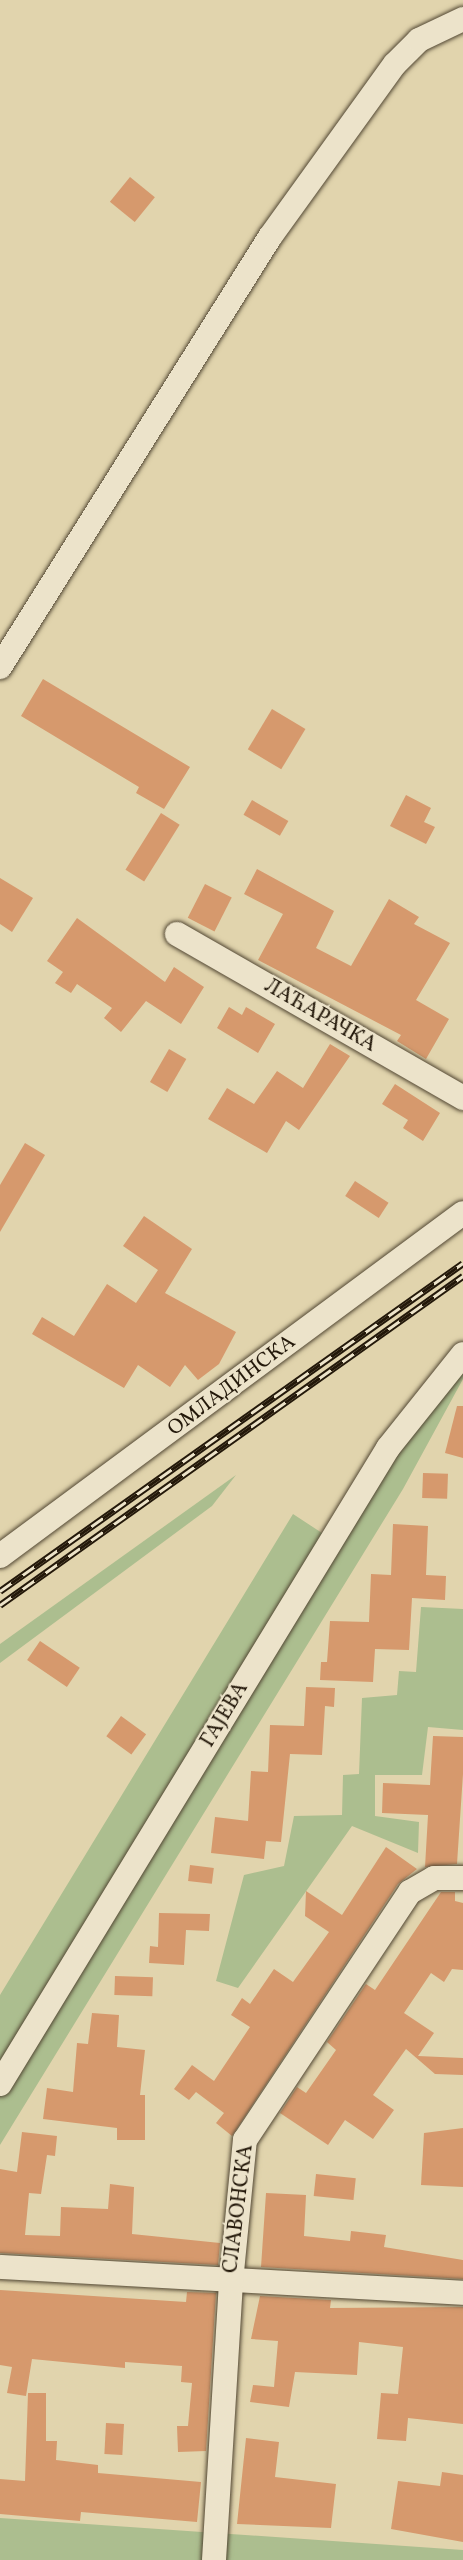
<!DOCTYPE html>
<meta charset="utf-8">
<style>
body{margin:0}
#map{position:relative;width:463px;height:2560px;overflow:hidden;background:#e1d4ad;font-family:Vollkorn,serif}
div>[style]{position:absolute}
.green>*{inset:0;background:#acbe8f}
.building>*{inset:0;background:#d6996d;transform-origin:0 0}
.roads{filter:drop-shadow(0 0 2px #524733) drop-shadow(0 0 2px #524733)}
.minor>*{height:24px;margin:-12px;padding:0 12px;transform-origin:12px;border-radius:12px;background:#ece3ca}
.rail>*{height:7px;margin-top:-3.5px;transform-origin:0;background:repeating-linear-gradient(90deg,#ece3ca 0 14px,#23180a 0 28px);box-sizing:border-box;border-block:2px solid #23180a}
span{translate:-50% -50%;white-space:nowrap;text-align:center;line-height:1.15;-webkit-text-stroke:4.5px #ece3ca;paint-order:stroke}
.street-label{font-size:21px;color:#23180a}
</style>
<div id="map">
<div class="green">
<i style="clip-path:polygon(463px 1347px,463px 1379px,403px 1489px,0 2145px,0 1995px,293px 1514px,322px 1533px,425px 1384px)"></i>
<i style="clip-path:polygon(236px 1475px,212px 1506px,0 1663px,0 1644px)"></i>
<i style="clip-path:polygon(421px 1607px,463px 1609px,463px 1730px,428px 1727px,422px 1775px,375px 1775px,375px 1816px,419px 1822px,418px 1853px,352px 1826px,238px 1988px,216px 1981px,244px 1875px,284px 1866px,294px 1816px,342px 1815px,343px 1775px,359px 1774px,362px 1698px,397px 1695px,399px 1671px,416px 1672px)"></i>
<i style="clip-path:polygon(0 2518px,463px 2550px,463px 2560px,0 2560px)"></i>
</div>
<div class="building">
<i style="left:130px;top:177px;width:32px;height:32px;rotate:39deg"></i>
<i style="clip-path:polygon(43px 679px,190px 767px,164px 809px,136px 793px,139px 787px,21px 716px)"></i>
<i style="left:272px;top:709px;width:39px;height:47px;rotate:31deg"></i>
<i style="clip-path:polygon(406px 795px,431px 808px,424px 822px,435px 827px,426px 844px,390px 826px)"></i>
<i style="left:252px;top:800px;width:42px;height:17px;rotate:30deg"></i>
<i style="left:161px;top:813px;width:22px;height:67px;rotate:32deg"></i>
<i style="clip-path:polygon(257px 869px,334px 911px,316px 948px,351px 966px,389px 899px,419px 917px,414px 924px,450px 943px,416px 1000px,449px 1019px,426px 1059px,397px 1041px,401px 1035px,258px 960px,283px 914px,244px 894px)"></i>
<i style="clip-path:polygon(0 878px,33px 898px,12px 932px,0 924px)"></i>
<i style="left:205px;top:884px;width:30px;height:38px;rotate:27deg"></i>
<i style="clip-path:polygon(77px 918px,165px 982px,174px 967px,204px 987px,181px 1024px,146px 1001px,121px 1032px,104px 1018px,112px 1008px,77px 984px,71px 993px,55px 983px,63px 972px,47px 961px)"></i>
<i style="clip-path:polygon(229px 1007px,242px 1015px,246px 1007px,275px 1024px,258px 1053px,217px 1028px)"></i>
<i style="clip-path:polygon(330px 1044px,350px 1056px,299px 1130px,286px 1121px,267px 1153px,208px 1119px,227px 1088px,254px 1104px,277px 1071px,303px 1088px)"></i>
<i style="left:169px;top:1049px;width:20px;height:38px;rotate:30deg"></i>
<i style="clip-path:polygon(395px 1084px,440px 1113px,423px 1141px,403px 1128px,408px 1120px,382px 1104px)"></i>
<i style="clip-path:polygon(25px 1143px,45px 1155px,0 1232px,0 1185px)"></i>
<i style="left:355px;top:1181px;width:40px;height:18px;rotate:33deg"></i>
<i style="clip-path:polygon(144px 1216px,192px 1249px,165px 1293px,236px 1332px,219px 1364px,198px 1380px,185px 1365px,170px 1387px,138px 1365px,124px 1388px,32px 1334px,42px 1317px,74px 1336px,107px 1284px,136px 1303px,158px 1270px,123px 1246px)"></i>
<i style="clip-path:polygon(457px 1406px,463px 1406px,463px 1458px,445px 1453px)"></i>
<i style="left:423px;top:1473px;width:25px;height:25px;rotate:2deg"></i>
<i style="clip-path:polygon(393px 1524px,428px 1526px,426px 1575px,446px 1576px,445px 1600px,412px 1598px,409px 1650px,375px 1649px,373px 1682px,320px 1680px,321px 1662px,327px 1662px,330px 1621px,369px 1622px,371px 1574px,391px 1575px)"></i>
<i style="left:40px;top:1641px;width:48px;height:23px;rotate:34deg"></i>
<i style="clip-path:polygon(306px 1687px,335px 1688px,334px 1707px,325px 1706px,322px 1755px,290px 1754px,281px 1842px,266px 1841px,264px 1859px,211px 1853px,215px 1817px,248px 1821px,251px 1771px,268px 1772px,270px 1725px,304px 1726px)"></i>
<i style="left:121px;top:1716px;width:31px;height:25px;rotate:36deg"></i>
<i style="clip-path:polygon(433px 1736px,463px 1737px,463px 1774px,457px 1864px,425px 1867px,428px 1815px,382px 1813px,383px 1783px,430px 1785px)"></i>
<i style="clip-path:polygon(386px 1847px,417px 1869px,398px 1884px,232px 2136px,216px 2123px,224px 2113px,196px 2092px,189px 2100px,174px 2089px,192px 2065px,214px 2081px,250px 2027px,231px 2015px,242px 1998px,250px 2004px,274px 1969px,293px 1982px,329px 1932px,305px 1916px,306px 1891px,342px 1915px)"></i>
<i style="left:190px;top:1865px;width:24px;height:16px;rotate:7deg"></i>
<i style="clip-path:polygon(441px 1892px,455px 1892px,455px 1901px,463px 1903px,463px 1970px,452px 1969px,444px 1982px,431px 1973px,404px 2013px,434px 2033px,418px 2056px,463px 2058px,463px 2075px,435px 2074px,406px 2049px,373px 2095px,394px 2110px,373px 2139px,345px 2120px,328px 2145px,280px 2113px,297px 2087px,306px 2093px,336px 2050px,327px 2042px,366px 1984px,375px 1990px)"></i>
<i style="clip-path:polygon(159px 1913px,210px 1914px,209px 1931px,186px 1930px,184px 1965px,149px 1963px,150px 1946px,158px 1947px)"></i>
<i style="left:115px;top:1976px;width:38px;height:19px;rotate:2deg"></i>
<i style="clip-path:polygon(92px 2013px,119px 2015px,117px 2047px,145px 2050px,140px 2095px,145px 2095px,145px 2140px,117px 2140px,117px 2128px,43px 2119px,47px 2088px,73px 2092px,77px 2043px,88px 2044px)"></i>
<i style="clip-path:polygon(463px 2128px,463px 2187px,421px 2185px,424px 2133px)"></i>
<i style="clip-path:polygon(22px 2132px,57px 2136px,55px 2156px,47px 2155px,41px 2194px,29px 2193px,25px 2235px,60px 2236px,61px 2207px,108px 2209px,110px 2184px,134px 2187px,132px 2234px,220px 2243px,218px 2265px,0 2253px,0 2169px,17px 2172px)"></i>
<i style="left:316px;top:2174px;width:40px;height:22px;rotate:6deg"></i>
<i style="clip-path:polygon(266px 2193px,306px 2195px,304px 2236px,350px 2241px,351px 2231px,386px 2235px,384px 2247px,463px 2260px,463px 2279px,261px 2267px)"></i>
<i style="clip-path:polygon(0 2290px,186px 2302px,187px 2292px,216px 2293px,206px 2451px,178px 2452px,177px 2426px,188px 2426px,192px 2383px,181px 2382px,182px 2366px,125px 2362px,125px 2368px,32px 2359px,26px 2396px,7px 2393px,12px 2367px,0 2365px)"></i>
<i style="clip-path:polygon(260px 2296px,331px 2300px,330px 2308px,463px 2307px,463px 2424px,408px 2418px,406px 2441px,377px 2439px,381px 2393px,398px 2394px,403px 2347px,359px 2342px,357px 2375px,295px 2372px,289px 2407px,250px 2402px,253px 2385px,274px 2387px,278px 2341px,251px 2339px)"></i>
<i style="clip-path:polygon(28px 2393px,46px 2393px,46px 2441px,57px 2441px,56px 2460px,98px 2465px,98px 2473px,201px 2482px,197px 2522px,81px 2512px,80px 2521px,0 2514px,0 2479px,25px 2481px)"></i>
<i style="left:106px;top:2423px;width:18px;height:31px;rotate:3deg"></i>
<i style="clip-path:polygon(246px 2438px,279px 2442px,275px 2477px,336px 2484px,331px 2528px,237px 2524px)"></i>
<i style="clip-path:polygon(442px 2472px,463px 2475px,463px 2542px,391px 2529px,398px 2481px,440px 2486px)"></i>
</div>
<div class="roads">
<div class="minor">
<i style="left:0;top:667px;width:508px;rotate:-57.88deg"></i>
<i style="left:270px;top:237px;width:213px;rotate:-54.2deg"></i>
<i style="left:395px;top:64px;width:34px;rotate:-45deg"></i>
<i style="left:419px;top:40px;width:49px;rotate:-25.5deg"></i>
<i style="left:177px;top:934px;width:330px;rotate:29.8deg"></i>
<i style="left:0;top:1556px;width:576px;rotate:-36.53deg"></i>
<i style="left:0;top:2084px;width:745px;rotate:-58.61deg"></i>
<i style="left:388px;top:1448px;width:120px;rotate:-51.4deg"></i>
<i style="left:0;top:2267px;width:464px;rotate:3.2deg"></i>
<i style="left:214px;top:2560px;width:279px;rotate:-86.5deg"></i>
<i style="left:231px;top:2282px;width:143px;rotate:-84.4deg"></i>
<i style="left:245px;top:2140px;width:298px;rotate:-56.4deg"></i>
<i style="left:410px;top:1892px;width:28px;rotate:-30deg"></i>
<i style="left:434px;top:1878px;width:29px"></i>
</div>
</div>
<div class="rail">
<i style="left:0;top:1591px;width:567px;rotate:-35.31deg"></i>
<i style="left:0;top:1605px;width:568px;rotate:-35.4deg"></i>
</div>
<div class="street-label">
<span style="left:320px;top:1016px;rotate:30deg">ЛАЋАРАЧКА</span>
<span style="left:232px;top:1386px;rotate:-37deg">ОМЛАДИНСКА</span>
<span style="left:225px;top:1715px;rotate:-59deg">ГАЈЕВА</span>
<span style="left:239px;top:2209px;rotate:-83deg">СЛАВОНСКА</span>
</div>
</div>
